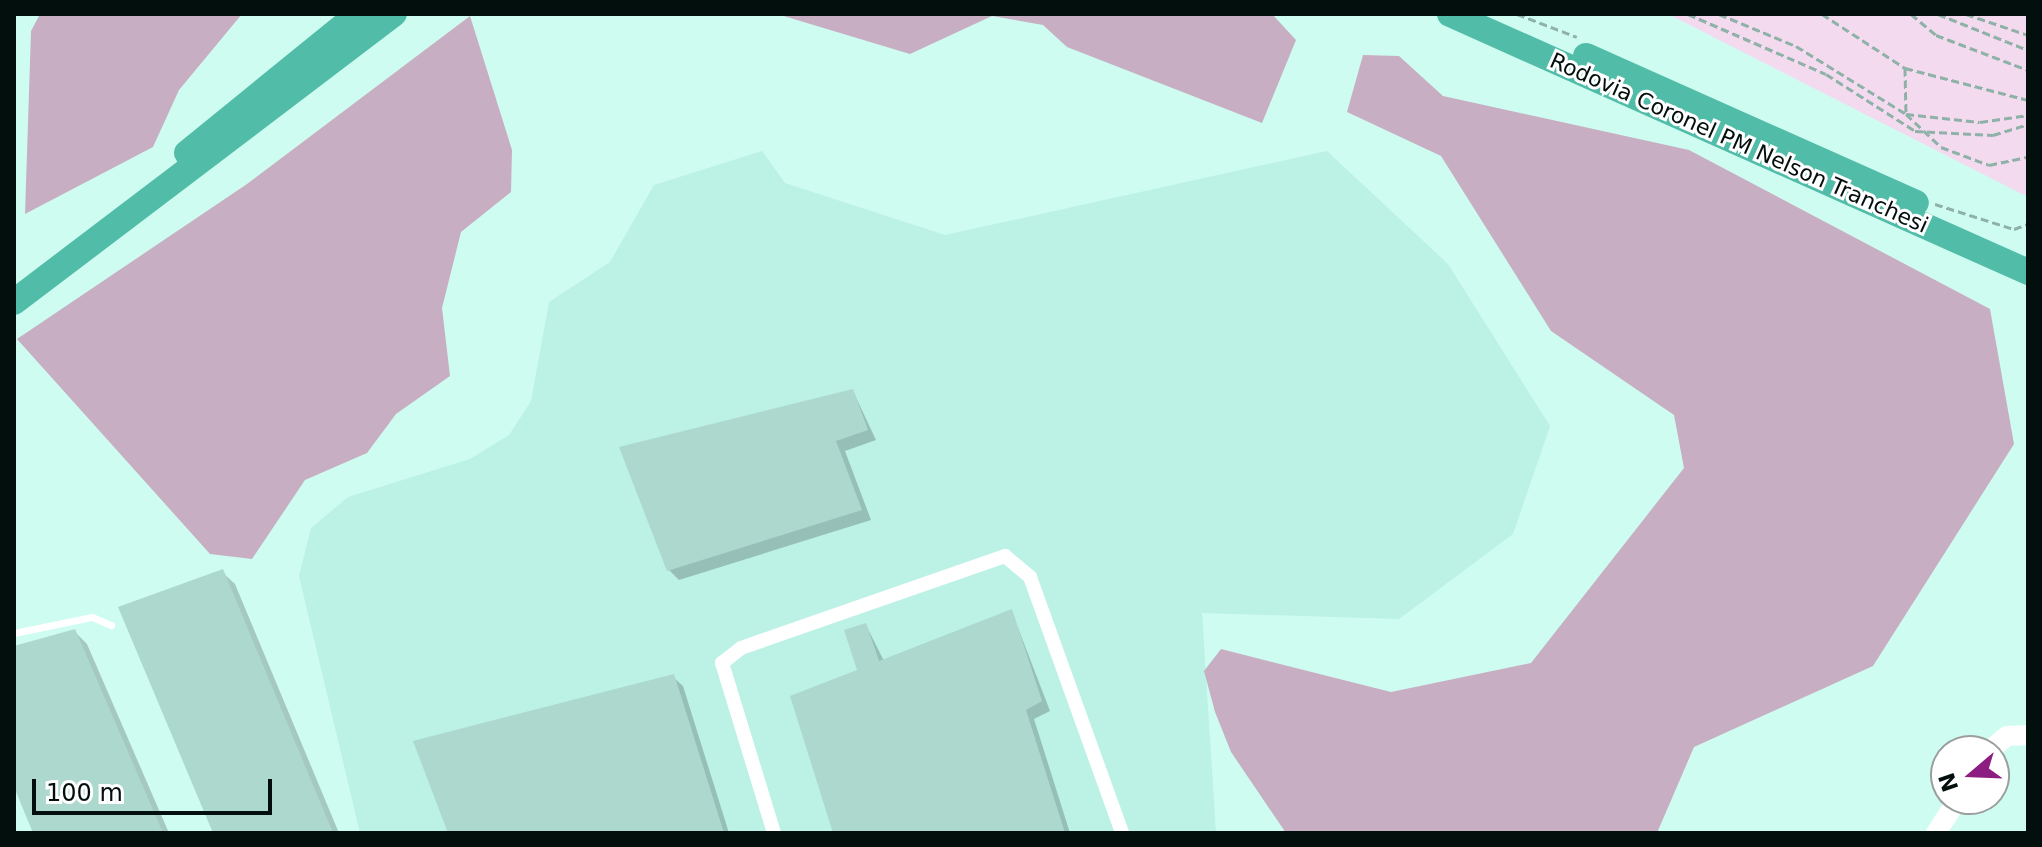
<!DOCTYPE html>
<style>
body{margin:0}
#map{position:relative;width:2042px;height:847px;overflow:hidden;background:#cffcf1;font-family:"DejaVu Sans",sans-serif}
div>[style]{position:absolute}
.built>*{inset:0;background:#bcf1e5}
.green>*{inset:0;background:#f4daee}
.forest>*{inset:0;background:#c8aec2}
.shadow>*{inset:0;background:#0003}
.building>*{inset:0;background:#acd8cd}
.path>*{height:3px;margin-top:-1.5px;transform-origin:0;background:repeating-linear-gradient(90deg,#8eb1a8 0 8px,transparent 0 12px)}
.lane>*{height:7px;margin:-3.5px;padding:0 3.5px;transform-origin:3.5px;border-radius:3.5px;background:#fff}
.street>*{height:14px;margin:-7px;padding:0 7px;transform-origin:7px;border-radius:7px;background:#fff}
.secondary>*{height:20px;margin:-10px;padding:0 10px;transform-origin:10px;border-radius:10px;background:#fff}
.highway>*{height:26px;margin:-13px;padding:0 13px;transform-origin:13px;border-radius:13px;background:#51bda8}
span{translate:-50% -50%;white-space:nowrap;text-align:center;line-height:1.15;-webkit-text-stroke:6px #fff;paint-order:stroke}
.street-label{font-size:22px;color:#020f0c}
.frame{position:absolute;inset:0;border:16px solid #020f0c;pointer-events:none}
.north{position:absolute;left:1930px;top:735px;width:80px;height:80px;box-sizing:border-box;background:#fff;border:2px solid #9a9f9e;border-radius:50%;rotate:251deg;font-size:22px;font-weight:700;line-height:32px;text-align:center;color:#020f0c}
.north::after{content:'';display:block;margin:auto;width:28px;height:36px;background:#8d1e81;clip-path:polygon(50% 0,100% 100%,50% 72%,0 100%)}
.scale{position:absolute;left:32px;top:779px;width:240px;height:36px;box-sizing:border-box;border:4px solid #020f0c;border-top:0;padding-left:10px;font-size:24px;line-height:28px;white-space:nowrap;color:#020f0c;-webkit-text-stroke:6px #fff;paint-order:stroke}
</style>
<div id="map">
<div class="built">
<i style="clip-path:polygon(762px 151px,785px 183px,945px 235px,1327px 151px,1448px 264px,1550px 426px,1513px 534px,1399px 619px,1202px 613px,1216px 833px,360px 833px,299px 576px,311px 528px,348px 497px,470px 459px,509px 435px,531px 401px,549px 302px,610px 262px,654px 185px)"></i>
</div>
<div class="green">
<i style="clip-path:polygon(1668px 14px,2028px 14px,2028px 197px)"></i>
</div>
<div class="forest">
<i style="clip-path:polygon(40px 14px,242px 14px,179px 90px,153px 147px,25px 214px,31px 31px)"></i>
<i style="clip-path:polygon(777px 14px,1272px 14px,1296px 40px,1262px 123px,1067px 47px,1043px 25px,992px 16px,910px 54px)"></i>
<i style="clip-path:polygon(470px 16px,512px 150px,511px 192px,461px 232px,442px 308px,450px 376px,396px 414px,367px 453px,305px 480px,252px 559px,210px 554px,17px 339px,247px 184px)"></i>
<i style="clip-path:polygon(1363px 55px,1399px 56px,1443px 96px,1689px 150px,1990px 309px,2014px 444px,1873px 666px,1694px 747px,1657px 833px,1286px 833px,1231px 752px,1215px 712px,1204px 671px,1221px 649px,1391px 692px,1531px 663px,1684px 468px,1674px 415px,1551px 331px,1441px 156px,1347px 112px)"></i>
</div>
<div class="shadow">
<i style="clip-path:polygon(853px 391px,876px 440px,845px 451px,871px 520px,679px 580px,669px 570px)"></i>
<i style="clip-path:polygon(222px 572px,235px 584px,339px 833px,216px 833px)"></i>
<i style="clip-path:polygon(1012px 612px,1050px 711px,1034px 719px,1070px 833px,835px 833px,866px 625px,884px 661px)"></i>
<i style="clip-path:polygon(74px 631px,87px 644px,169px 833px,36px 833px,14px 782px,14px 648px)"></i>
<i style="clip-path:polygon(673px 677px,683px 686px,729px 833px,450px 833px)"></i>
</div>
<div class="building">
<i style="clip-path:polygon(853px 389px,868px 430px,836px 441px,862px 510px,667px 571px,619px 447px)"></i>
<i style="clip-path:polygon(223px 569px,333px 833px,213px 833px,118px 607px)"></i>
<i style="clip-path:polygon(1012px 609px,1042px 701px,1026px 710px,1065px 833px,833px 833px,790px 696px,857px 670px,844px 630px,866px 623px,879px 661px)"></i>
<i style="clip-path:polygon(75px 629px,163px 833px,33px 833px,14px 787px,14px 646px)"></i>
<i style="clip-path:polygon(674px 674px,724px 833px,448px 833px,413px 741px)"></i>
</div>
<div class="path">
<i style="left:1517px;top:14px;width:64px;rotate:21deg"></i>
<i style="left:1688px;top:14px;width:150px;rotate:23.5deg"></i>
<i style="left:1826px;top:74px;width:106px;rotate:32.6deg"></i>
<i style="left:1915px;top:131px;width:78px;rotate:2.9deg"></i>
<i style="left:1993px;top:135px;width:37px;rotate:-17deg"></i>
<i style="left:1719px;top:14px;width:83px;rotate:22.6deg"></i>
<i style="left:1796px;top:46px;width:129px;rotate:31.7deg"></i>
<i style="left:1906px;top:114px;width:74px;rotate:6.2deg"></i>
<i style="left:1980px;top:122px;width:49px;rotate:-8.3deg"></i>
<i style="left:1822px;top:14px;width:99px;rotate:33deg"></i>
<i style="left:1905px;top:68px;width:127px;rotate:14.6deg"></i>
<i style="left:1911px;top:14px;width:33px;rotate:40deg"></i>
<i style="left:1936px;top:35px;width:98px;rotate:20.8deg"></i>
<i style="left:1938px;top:14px;width:97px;rotate:21.8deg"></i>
<i style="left:1966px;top:14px;width:65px;rotate:18.7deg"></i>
<i style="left:1905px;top:68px;width:46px;rotate:88.8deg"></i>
<i style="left:1906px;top:114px;width:48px;rotate:43.3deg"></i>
<i style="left:1941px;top:147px;width:51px;rotate:20.6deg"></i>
<i style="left:1989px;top:165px;width:40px;rotate:-12deg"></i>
<i style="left:1935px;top:204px;width:83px;rotate:17.6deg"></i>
<i style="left:2014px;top:229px;width:15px;rotate:-20deg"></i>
</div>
<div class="lane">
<i style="left:14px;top:633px;width:80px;rotate:-11.6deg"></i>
<i style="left:92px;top:617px;width:21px;rotate:23deg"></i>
</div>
<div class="street">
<i style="left:774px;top:833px;width:178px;rotate:-107deg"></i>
<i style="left:722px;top:663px;width:24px;rotate:-38deg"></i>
<i style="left:741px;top:648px;width:280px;rotate:-19.2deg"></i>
<i style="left:1005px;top:556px;width:33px;rotate:40deg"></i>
<i style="left:1030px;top:577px;width:272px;rotate:70.2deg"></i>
</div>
<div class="secondary">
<i style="left:1989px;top:751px;width:23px;rotate:-40deg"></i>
<i style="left:2007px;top:736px;width:21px;rotate:-3deg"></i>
<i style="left:1936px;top:833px;width:40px;rotate:-57.1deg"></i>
</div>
<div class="highway">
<i style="left:1450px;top:14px;width:633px;rotate:24.05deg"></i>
<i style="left:1586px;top:56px;width:361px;rotate:24deg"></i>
<i style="left:187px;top:153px;width:220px;rotate:-39.1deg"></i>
<i style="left:14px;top:302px;width:477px;rotate:-37.2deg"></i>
</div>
<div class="street-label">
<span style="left:1739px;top:143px;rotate:24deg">Rodovia Coronel PM Nelson Tranchesi</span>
</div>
<div class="frame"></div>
<div class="north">N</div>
<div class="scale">100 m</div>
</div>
